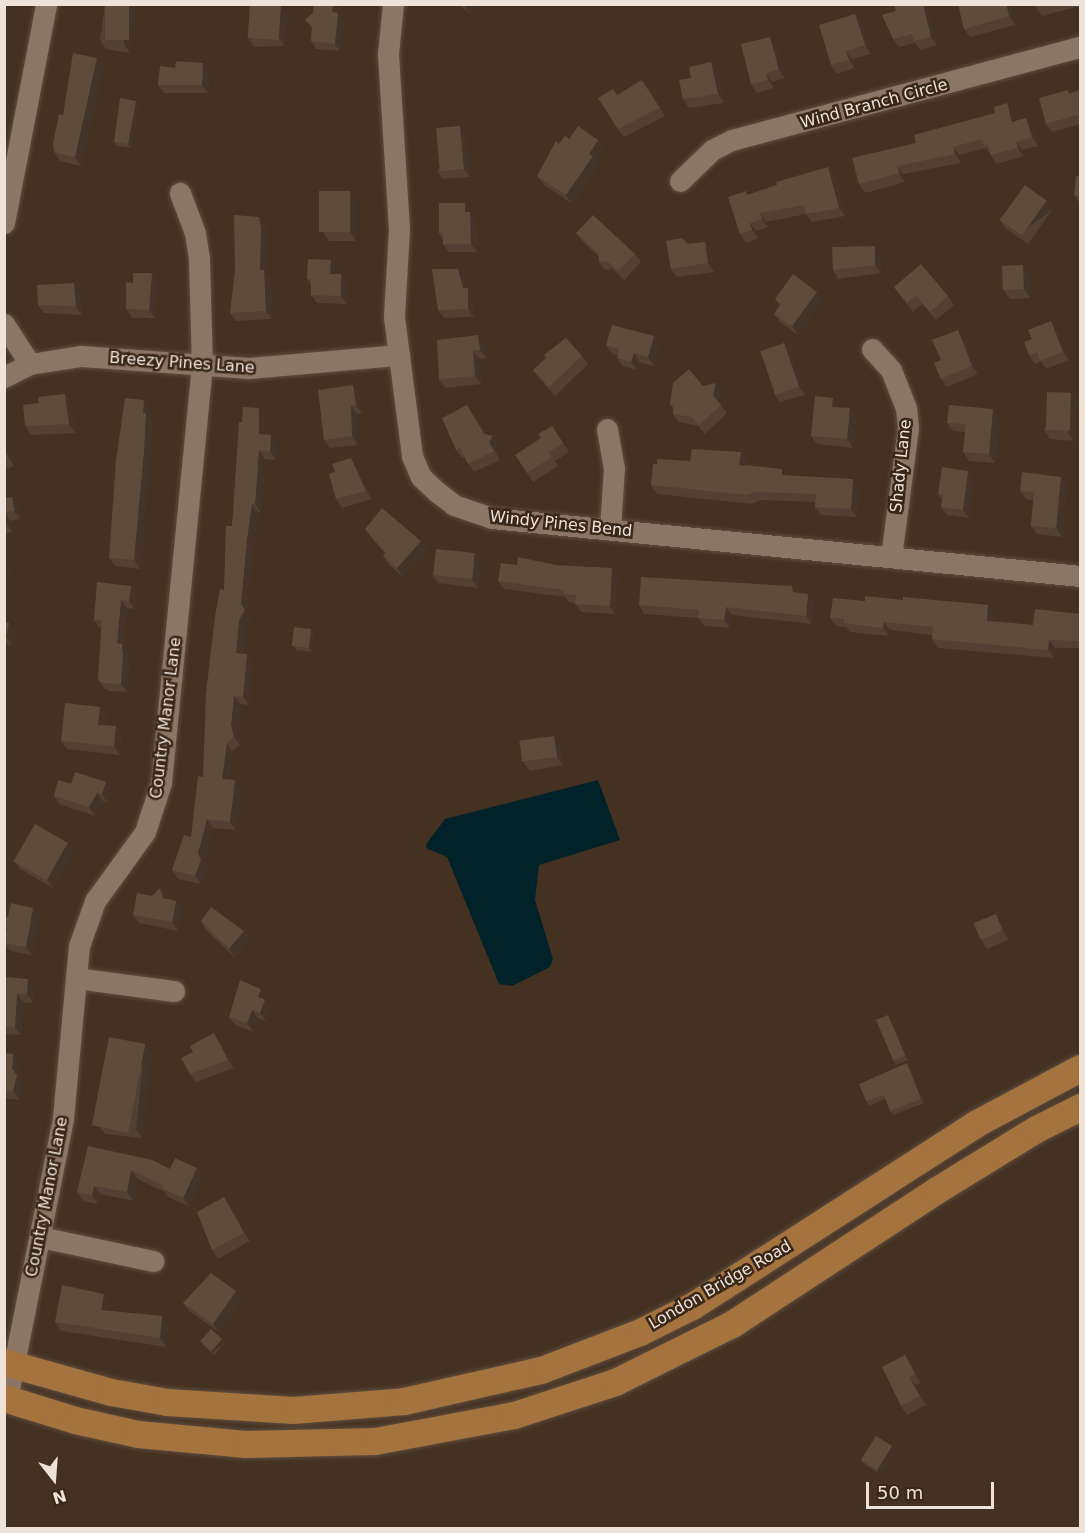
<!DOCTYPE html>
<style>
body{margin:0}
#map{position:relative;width:1085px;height:1533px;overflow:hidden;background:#443121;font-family:"DejaVu Sans",sans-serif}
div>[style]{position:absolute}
.water>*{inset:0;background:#02222a}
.roads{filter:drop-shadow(0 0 2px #5d4d3f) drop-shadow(0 0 2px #5d4d3f)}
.minor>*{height:21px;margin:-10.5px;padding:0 10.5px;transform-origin:10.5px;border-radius:10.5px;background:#8b7564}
.major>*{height:27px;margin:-13.5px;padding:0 13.5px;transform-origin:13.5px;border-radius:13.5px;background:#a4733e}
.wall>*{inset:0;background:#524032}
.shaded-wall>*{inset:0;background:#423429;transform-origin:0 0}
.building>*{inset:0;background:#5f4b3a;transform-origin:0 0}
span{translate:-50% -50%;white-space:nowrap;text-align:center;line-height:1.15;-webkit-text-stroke:5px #392717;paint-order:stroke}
.street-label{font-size:16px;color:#efe2d8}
.frame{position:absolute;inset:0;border:6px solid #efe2d8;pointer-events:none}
.north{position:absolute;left:24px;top:1449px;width:60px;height:60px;-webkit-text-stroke:4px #392717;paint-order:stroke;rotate:163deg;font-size:16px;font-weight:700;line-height:24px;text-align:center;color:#efe2d8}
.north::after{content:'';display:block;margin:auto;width:21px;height:27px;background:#efe2d8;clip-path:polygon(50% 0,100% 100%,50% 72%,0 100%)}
.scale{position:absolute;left:866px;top:1482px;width:128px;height:27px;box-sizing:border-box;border:3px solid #efe2d8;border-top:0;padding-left:8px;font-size:18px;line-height:21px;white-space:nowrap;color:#efe2d8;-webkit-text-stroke:4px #392717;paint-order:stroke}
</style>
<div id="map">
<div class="water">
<i style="clip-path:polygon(598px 780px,620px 840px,539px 865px,535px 900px,553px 959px,550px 967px,512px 986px,499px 984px,447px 857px,426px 848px,427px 843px,445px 819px)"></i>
</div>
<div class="roads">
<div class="minor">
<i style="left:393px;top:4px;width:50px;rotate:95.7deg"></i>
<i style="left:388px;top:54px;width:175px;rotate:86.4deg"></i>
<i style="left:399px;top:229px;width:88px;rotate:93.3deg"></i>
<i style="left:394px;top:317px;width:140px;rotate:82.6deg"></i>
<i style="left:412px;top:456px;width:23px;rotate:67deg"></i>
<i style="left:421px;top:477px;width:22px;rotate:43deg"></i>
<i style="left:437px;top:492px;width:21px;rotate:37deg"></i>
<i style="left:454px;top:505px;width:40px;rotate:18.9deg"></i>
<i style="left:492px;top:518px;width:591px;rotate:5.63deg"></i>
<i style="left:680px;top:181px;width:45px;rotate:-44.1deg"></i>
<i style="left:712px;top:150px;width:22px;rotate:-27deg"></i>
<i style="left:732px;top:140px;width:360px;rotate:-15deg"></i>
<i style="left:4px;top:223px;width:223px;rotate:-79.1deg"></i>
<i style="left:4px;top:324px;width:48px;rotate:57deg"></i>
<i style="left:872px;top:349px;width:28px;rotate:48deg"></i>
<i style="left:891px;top:370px;width:41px;rotate:68.5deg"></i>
<i style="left:906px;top:408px;width:20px;rotate:84deg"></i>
<i style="left:908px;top:428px;width:130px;rotate:97.5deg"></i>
<i style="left:4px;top:377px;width:29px;rotate:-27deg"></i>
<i style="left:30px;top:364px;width:52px;rotate:-8.9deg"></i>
<i style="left:81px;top:356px;width:168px;rotate:4.1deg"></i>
<i style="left:249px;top:368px;width:151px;rotate:-5deg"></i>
<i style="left:607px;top:429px;width:40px;rotate:80deg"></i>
<i style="left:614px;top:468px;width:61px;rotate:93.8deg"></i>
<i style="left:76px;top:978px;width:99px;rotate:7.6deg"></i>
<i style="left:40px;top:1237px;width:116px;rotate:12deg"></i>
<i style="left:7px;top:1399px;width:287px;rotate:-78.7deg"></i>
<i style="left:63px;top:1118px;width:173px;rotate:-84.7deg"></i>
<i style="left:79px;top:946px;width:48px;rotate:-70.4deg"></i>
<i style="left:95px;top:901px;width:85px;rotate:-54.1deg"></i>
<i style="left:145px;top:832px;width:52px;rotate:-71.9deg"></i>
<i style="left:161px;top:783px;width:418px;rotate:-84.4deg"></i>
<i style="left:202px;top:367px;width:109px;rotate:-91.6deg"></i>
<i style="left:199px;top:258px;width:25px;rotate:-99deg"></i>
<i style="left:195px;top:233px;width:43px;rotate:-110.6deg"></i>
</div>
<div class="major">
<i style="left:4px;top:1362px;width:111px;rotate:15.7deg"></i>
<i style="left:111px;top:1392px;width:57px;rotate:10.1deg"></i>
<i style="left:167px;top:1402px;width:126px;rotate:3.6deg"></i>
<i style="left:293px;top:1410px;width:111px;rotate:-4.6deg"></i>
<i style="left:404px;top:1401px;width:140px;rotate:-12.8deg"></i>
<i style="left:541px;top:1370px;width:106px;rotate:-21deg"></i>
<i style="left:640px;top:1332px;width:58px;rotate:-26.6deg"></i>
<i style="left:692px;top:1306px;width:336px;rotate:-32.7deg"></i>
<i style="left:975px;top:1124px;width:119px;rotate:-28.1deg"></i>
<i style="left:4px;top:1398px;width:74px;rotate:17.2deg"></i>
<i style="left:75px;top:1420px;width:65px;rotate:12.5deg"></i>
<i style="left:138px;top:1434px;width:108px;rotate:5.3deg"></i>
<i style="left:246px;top:1444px;width:129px;rotate:-1.3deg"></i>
<i style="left:375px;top:1441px;width:141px;rotate:-10.6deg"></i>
<i style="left:514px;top:1415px;width:106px;rotate:-18.1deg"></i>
<i style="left:615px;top:1382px;width:131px;rotate:-26.4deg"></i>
<i style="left:732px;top:1324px;width:243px;rotate:-33.2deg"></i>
<i style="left:935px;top:1191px;width:119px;rotate:-31.5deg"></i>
<i style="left:1036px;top:1129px;width:49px;rotate:-26.6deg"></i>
</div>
</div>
<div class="wall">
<i style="clip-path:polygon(105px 4px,130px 53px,106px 49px,100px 40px)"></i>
<i style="clip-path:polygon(314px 4px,339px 4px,338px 13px,343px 20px,340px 51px,316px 49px,311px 41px,312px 28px,305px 20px,313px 13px)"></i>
<i style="clip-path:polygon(459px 4px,478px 4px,470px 14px)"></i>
<i style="clip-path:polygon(958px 4px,1010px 4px,1015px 25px,970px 37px,964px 29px)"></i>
<i style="clip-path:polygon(1035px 4px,1080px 4px,1080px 6px,1042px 16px,1036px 7px)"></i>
<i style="clip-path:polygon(927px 6px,937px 45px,920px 50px,915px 43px,899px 47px,893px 39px)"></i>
<i style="clip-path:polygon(287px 14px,284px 46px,254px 47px,248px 38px)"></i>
<i style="clip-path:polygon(855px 14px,861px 23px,871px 54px,852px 59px,854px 68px,837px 74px,831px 65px)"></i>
<i style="clip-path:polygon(776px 45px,785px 78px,772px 82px,774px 88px,757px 93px,751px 84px)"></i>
<i style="clip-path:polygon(103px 66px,81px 166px,60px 161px,54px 152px)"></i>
<i style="clip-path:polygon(175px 68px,209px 72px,208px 93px,164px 93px,158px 85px)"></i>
<i style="clip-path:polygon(717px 71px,724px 103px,689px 108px,683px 99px,691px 78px)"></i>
<i style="clip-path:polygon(648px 88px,665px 116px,624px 137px,618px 129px)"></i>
<i style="clip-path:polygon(1080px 90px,1080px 124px,1052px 132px,1046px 124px,1070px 93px)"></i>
<i style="clip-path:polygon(1007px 103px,1013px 112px,1015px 121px,1026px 118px,1032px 126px,1038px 146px,1022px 150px,1024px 156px,997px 164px,986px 148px,959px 155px,961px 163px,903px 174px,905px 182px,865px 193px,859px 184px,916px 143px,995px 113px)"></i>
<i style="clip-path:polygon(139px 105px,131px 148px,117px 146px,114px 142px)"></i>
<i style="clip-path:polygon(466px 135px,470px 177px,443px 179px,437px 171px)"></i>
<i style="clip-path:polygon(569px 139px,598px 140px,604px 149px,596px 161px,599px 165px,572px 204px,543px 184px,537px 176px,559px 144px)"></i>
<i style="clip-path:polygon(828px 167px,834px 176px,845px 216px,812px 222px,806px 214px,766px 222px,768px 227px,756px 231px,758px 238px,746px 243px,740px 234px,748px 195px)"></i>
<i style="clip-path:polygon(1080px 176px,1080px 204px,1074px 195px)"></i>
<i style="clip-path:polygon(350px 191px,356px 200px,356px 241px,329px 241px,323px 232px)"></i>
<i style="clip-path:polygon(1053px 209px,1028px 244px,1006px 229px,1000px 220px)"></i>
<i style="clip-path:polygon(471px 211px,471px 214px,476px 221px,477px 252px,449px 252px,443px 244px,443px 240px,439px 233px)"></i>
<i style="clip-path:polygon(265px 225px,267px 236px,266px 273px,270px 279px,272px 319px,236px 321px,230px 313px)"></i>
<i style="clip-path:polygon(576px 233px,635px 254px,641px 262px,624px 280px,613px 269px,605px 270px,599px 262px,599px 257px,582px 241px)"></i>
<i style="clip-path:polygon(705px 242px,710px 250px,714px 272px,677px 277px,671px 269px,688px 244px)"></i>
<i style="clip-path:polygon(880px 255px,881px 273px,838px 279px,833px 270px)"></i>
<i style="clip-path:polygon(1023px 265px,1029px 273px,1030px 298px,1010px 299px,1004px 291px)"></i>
<i style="clip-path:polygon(337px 268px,337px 274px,341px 274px,347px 283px,347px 304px,317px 303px,311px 295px,311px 285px,307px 279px)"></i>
<i style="clip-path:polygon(152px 273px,158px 282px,155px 318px,132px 318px,126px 309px,133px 283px)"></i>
<i style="clip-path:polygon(464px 277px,466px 288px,473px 296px,474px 317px,444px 318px,438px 310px)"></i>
<i style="clip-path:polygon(894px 287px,948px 296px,954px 305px,936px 320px,922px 304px,913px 312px)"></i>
<i style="clip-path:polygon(80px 292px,82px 315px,44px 313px,38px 305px)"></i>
<i style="clip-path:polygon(817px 292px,823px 300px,798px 335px,780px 322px,774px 314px,780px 306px,775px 299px)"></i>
<i style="clip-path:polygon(1051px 321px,1057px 330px,1069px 360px,1046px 369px,1041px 361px,1035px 364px,1029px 355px,1032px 339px)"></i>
<i style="clip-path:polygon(478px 335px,484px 344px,486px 358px,479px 359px,481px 384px,445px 388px,439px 379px)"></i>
<i style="clip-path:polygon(654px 336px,659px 345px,654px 366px,639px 362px,637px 370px,623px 366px,617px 358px,617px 355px,612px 354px,606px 345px)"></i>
<i style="clip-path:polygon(963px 338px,978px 374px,947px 387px,941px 379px,941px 360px)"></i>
<i style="clip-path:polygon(784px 343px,790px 351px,805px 395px,780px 402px,774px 394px)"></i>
<i style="clip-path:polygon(582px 356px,588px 364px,555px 396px,539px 378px,533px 370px)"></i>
<i style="clip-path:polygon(703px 386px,722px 391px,719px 403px,727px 413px,705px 434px,698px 426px,679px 422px,673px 414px,673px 409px,670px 404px)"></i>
<i style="clip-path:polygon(1071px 393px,1077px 402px,1074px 441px,1050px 439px,1044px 430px)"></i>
<i style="clip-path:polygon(359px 394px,362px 414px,357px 414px,357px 445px,330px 448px,324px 440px)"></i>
<i style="clip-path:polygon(144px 400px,150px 408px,149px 417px,152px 422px,150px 460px,140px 569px,115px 566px,109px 558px)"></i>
<i style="clip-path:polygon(71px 402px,75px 433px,31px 435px,25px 426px)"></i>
<i style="clip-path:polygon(839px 407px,856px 417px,853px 448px,817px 444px,811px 436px)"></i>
<i style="clip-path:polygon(259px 408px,265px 417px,265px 435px,277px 444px,276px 460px,265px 459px,261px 513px,258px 512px,253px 547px,247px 612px,251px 619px,245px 628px,243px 654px,253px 663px,249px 705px,240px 704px,237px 733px,240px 745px,232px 752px,229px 779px,241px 789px,236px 830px,213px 828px,204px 861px,207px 867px,201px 884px,178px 879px,172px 870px,191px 837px,203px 777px,224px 590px,232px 526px,242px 422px)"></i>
<i style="clip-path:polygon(473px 414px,485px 434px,499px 444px,495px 450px,500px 460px,474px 472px,465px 457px,462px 458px,456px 450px)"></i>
<i style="clip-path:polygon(999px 417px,995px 463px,969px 461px,963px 452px,965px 432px,953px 431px,947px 423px)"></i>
<i style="clip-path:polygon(552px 426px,569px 452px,555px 461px,558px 466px,533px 482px,527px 473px,541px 438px)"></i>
<i style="clip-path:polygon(4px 446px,14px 466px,4px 470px)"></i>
<i style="clip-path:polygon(741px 452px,747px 461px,746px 465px,782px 469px,787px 475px,859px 488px,857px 517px,821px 515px,815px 507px,815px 502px,761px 500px,752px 504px,657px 494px,651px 485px,690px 461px)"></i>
<i style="clip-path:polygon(357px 467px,372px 499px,342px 508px,336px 499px)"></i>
<i style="clip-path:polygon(968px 471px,974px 480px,969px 518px,947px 515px,941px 507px,942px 500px,938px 494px)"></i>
<i style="clip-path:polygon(1061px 477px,1067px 485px,1062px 537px,1037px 534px,1031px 526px,1033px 500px,1026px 499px,1020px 491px)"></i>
<i style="clip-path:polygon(4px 490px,7px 493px,7px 498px,18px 506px,20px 519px,10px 521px,12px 532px,4px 534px)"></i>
<i style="clip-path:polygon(365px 529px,421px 541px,427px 549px,403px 577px,389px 565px,383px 556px,385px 554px,371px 537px)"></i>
<i style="clip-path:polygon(481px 562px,478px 588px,438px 583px,432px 575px)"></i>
<i style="clip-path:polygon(618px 577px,615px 614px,581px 612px,575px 603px,569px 602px,566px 597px,504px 589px,498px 581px)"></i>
<i style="clip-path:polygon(131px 586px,137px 594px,135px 609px,127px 608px,123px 645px,128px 652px,129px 663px,127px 692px,109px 691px,104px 688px,98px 680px,101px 628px,100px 628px,94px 620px)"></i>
<i style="clip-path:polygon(797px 593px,808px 594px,814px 602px,812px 624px,732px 615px,730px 628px,704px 626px,698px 618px,644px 614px,639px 605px)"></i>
<i style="clip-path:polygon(994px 614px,994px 621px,1033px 625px,1080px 614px,1080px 648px,1055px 648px,1054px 658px,938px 648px,932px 639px,932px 635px,890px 630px,889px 636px,850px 632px,846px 627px,836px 626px,830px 618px)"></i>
<i style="clip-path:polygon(4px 622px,15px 632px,12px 646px,4px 644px)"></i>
<i style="clip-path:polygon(311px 629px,314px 633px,312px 652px,296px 650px,293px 646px)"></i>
<i style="clip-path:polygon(100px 707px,106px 715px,105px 725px,116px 726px,122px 735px,120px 755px,67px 749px,61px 741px)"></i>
<i style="clip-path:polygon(554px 736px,560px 744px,563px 765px,530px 771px,524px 763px)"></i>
<i style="clip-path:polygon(112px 791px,108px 803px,103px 801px,95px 816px,59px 804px,54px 796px)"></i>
<i style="clip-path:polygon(74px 851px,53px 888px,20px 869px,14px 861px)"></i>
<i style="clip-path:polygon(160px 888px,166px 899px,176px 901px,182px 909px,178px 931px,139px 923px,133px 915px)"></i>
<i style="clip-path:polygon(33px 908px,39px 916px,32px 955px,10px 951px,4px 943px,7px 930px,4px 928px,4px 919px)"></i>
<i style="clip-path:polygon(201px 921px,250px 939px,235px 958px,206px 930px)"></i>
<i style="clip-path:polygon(1002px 923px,1009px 940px,987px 949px,981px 940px)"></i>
<i style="clip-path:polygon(4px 977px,34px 987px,33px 1003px,23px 1002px,21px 1035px,4px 1034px)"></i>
<i style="clip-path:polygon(267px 998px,266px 1002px,271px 1008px,266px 1021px,258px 1018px,253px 1032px,235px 1025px,229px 1017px)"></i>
<i style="clip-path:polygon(891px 1020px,908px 1060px,896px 1065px,893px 1061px)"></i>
<i style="clip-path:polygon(220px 1041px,234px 1068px,196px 1082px,190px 1074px)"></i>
<i style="clip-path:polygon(151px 1052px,142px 1138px,105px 1134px,99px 1126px)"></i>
<i style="clip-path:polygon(4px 1053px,13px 1054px,19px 1062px,18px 1077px,22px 1084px,19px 1100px,4px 1098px)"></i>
<i style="clip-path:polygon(910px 1068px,924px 1103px,893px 1115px,890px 1111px,885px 1099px,869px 1106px,866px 1101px)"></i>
<i style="clip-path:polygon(88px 1146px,170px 1169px,197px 1168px,203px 1176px,189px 1206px,168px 1197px,165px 1192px,137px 1179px,133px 1201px,100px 1194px,98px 1204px,83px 1201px,77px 1192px)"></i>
<i style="clip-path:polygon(224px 1197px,230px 1205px,250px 1241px,218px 1259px,212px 1250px)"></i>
<i style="clip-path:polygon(236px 1291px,242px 1300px,219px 1332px,189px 1311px,183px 1303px)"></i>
<i style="clip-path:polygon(104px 1294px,109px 1302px,108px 1311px,162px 1316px,168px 1325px,166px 1347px,61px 1331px,55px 1322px)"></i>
<i style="clip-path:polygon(222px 1339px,225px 1343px,214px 1355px,203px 1345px,200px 1341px)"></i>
<i style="clip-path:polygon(905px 1355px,911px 1364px,921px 1383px,915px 1385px,926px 1405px,907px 1415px,901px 1406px)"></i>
<i style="clip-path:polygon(892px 1446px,895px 1451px,880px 1474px,864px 1464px,861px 1460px)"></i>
</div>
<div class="shaded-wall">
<i style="clip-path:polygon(129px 4px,136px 4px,130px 53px,124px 44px)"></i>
<i style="clip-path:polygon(333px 4px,339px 4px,338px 13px,343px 20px,340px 51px,335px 44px,332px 12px)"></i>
<i style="clip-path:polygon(465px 4px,478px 4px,470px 14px,464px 5px)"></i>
<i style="clip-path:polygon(923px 4px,926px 4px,927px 6px,937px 45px,931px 37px)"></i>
<i style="clip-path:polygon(1006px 4px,1010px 4px,1015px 25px,1009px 16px)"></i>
<i style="clip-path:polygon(281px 6px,287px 14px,284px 46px,279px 37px)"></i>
<i style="clip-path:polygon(855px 14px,861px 23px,871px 54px,865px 45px)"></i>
<i style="clip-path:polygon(770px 37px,776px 45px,785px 78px,779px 70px)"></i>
<i style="clip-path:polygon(846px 51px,852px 59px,854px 68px,849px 60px)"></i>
<i style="clip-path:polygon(97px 58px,103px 66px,81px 166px,75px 157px)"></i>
<i style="clip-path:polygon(711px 62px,717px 71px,724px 103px,718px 94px)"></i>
<i style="clip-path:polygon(203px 63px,209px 72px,208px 93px,202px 85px)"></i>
<i style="clip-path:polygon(766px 73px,772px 82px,774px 88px,768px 80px)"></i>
<i style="clip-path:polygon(136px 101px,139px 105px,131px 148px,128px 144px)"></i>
<i style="clip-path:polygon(1007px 103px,1013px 112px,1018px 130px,1012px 122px)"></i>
<i style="clip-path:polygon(1026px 118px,1032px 126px,1038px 146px,1032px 137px)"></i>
<i style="clip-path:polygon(460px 126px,466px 135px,470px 177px,464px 169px)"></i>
<i style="clip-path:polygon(598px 140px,604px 149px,596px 161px,599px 165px,572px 204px,566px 195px,589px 154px)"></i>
<i style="clip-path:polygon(1016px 142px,1022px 150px,1024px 156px,1018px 148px)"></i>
<i style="clip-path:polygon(953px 147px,959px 155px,961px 163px,955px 154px)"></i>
<i style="clip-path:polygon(897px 166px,903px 174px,905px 182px,899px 173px)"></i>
<i style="clip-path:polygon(828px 167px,834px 176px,845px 216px,839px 208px)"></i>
<i style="clip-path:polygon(350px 191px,356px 200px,356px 241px,350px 232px)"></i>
<i style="left:1047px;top:201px;width:10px;height:43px;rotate:53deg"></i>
<i style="clip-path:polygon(465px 203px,476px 221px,477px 252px,471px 244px,465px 212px)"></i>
<i style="clip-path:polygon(760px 213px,766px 222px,768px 227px,762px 219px)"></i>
<i style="clip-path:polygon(259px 217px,265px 225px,267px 236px,266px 273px,270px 279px,272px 319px,266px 311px,260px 270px)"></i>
<i style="clip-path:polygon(750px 223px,756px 231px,758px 238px,752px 230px)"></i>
<i style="clip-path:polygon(705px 242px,710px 250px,714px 272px,708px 263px)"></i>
<i style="clip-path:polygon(875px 246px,880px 255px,881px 273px,875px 265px)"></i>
<i style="clip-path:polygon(331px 260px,337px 268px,336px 282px,330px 274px)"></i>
<i style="clip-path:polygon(1023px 265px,1029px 273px,1030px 298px,1024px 289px)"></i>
<i style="clip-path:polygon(458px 269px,464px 277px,468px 293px,468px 288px,473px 296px,474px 317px,468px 309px)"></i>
<i style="clip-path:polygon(152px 273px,158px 282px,155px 318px,149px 310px)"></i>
<i style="clip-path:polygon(341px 274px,347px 283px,347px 304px,341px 296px)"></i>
<i style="clip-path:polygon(74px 283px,80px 292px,82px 315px,76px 306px)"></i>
<i style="clip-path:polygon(817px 292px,823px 300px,798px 335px,792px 326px)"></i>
<i style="clip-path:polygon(1051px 321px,1057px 330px,1069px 360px,1063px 352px)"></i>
<i style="clip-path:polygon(958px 330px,963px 338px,978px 374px,972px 366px)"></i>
<i style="clip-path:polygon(478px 335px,484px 344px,486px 358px,480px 350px)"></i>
<i style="clip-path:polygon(654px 336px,659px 345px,654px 366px,648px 357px)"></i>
<i style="clip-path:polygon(784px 343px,790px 351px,805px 395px,799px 387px)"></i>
<i style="clip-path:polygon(473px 351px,479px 359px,481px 384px,475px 376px)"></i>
<i style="clip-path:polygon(634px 353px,639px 362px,637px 370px,631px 362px)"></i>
<i style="clip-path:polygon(716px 383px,722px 391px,719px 404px,713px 395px)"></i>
<i style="clip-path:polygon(353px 385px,359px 394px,362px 414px,356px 405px)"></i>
<i style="clip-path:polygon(1071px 393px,1077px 402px,1074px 441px,1068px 432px)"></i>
<i style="clip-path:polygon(65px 394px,71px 402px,75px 433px,69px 424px)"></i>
<i style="clip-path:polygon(833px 398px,839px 407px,838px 415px,832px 407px)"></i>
<i style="clip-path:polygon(144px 400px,150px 408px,149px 417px,152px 422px,150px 460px,140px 569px,134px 560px)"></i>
<i style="clip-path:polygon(467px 405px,489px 442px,493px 436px,499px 444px,495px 450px,500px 460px)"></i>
<i style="clip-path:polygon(351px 406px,357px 414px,357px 445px,352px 436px)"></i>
<i style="clip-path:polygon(259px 408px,265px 417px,265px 443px,259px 434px)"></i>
<i style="clip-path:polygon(850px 408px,856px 417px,853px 448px,847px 439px)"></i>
<i style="clip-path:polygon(993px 409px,999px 417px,995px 463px,989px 454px)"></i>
<i style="clip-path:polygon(271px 435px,277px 444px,276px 460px,270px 451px)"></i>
<i style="clip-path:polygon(4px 446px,14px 466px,4px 450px)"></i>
<i style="clip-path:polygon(259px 450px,265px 459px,261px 513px,255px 504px)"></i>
<i style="clip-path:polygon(741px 452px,747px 461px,745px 473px,739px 465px)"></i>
<i style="clip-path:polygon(351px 458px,357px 467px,372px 499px,366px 491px)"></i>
<i style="clip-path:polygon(782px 469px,788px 477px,782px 475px)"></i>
<i style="clip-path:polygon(968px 471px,974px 480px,969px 518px,963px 510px)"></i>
<i style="clip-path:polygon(1061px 477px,1067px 485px,1062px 537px,1056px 528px)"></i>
<i style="clip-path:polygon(853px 479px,859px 488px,857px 517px,851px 509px)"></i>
<i style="clip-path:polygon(4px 490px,7px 493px,9px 507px,4px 501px)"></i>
<i style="clip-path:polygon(12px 497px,18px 506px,20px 519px,14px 511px)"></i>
<i style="clip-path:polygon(252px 504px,258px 512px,253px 547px,247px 612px,251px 619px,245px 628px,242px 662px,236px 653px,247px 539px)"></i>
<i style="clip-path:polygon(5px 512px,10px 521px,12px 532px,6px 523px)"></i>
<i style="clip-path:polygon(421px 541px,427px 549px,403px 577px,397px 568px)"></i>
<i style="clip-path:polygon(475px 553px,481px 562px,478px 588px,472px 580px)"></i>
<i style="clip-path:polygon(6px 558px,12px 566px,4px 597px,4px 563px)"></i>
<i style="clip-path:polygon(612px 568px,618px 577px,615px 614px,610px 606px)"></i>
<i style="clip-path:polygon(131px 586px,137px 594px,135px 609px,129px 601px)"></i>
<i style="clip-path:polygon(808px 594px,814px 602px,812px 624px,806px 616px)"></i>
<i style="clip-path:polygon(121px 600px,127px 608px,123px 645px,128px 652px,129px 663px,127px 692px,121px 684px,117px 643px)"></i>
<i style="clip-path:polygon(988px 605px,994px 614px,993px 629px,987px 621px)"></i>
<i style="clip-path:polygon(726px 607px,732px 615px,730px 628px,724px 620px)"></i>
<i style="clip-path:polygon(884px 622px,890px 630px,889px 636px,883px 628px)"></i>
<i style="clip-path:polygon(9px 623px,15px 632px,12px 646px,6px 637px)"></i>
<i style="clip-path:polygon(311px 629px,314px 633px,312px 652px,309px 648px)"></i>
<i style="clip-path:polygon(1049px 640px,1055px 648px,1054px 658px,1048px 650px)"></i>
<i style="clip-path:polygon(247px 654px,253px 663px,249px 705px,243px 697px)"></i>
<i style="clip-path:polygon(234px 696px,240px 704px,237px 733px,240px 745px,234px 737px,231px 725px)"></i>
<i style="clip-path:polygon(100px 707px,106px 715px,104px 733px,98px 725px)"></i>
<i style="clip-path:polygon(116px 726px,122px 735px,120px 755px,114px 746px)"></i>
<i style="clip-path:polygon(554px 736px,560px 744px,563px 765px,557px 757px)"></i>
<i style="clip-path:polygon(227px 743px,232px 752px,228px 787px,222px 779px)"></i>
<i style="clip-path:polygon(235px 780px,241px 789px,236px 830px,230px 822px)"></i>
<i style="clip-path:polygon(106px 782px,112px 791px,108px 803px,102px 794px)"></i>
<i style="clip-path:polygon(97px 793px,103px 801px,95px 816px,89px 807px)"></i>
<i style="clip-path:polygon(207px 819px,213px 828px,204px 861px,207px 867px,201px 884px,195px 876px,198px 853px)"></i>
<i style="clip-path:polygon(68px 843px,74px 851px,53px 888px,47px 880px)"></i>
<i style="clip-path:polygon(160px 888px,165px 897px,169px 907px,163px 898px)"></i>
<i style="clip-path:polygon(176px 901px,182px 909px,178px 931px,172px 922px)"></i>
<i style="clip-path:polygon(33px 908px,39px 916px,32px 955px,26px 947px)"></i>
<i style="clip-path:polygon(996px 914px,1002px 923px,1009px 940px,1003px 931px)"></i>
<i style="clip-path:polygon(244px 931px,250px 939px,235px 958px,229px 949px)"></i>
<i style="clip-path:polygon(28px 979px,34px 987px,33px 1003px,27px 994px)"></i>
<i style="clip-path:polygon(261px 989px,267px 998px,266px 1002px,271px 1008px,266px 1021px,260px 1013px,258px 997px)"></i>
<i style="clip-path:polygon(17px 993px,23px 1002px,21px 1035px,15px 1027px)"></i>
<i style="clip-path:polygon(252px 1010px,258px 1018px,253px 1032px,247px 1023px)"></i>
<i style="clip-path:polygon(888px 1015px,891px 1020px,908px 1060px,905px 1056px)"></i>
<i style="clip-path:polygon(214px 1033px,220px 1041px,234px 1068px,228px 1060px)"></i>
<i style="clip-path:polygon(145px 1044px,151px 1052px,142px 1138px,136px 1130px)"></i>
<i style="clip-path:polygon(13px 1054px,19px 1062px,18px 1077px,22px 1084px,19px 1100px,13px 1091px,12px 1068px)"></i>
<i style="clip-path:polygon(907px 1063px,910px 1068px,924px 1103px,921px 1099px)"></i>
<i style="clip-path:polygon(4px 1121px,9px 1128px,4px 1151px)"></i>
<i style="clip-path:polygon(5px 1155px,11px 1163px,8px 1177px,4px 1172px)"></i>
<i style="clip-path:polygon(197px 1168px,203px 1176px,189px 1206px,183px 1198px)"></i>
<i style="clip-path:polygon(131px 1170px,137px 1179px,133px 1201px,127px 1192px)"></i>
<i style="clip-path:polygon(94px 1186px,100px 1194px,98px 1204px,92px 1195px)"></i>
<i style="clip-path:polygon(224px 1197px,230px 1205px,250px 1241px,244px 1233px)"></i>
<i style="clip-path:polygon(236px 1291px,242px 1300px,219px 1332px,213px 1324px)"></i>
<i style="clip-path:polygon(104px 1294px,109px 1302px,107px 1319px,101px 1310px)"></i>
<i style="clip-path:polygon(162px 1316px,168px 1325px,166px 1347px,160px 1338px)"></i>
<i style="left:222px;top:1339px;width:5px;height:16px;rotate:53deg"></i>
<i style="clip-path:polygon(905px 1355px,911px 1364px,921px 1383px,915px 1374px)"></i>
<i style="clip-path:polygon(909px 1377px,915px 1385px,926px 1405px,920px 1396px)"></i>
<i style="clip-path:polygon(892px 1446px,895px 1451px,880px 1474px,877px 1470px)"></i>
</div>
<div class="building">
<i style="left:105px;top:4px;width:24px;height:36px"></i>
<i style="left:250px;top:4px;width:31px;height:34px;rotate:4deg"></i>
<i style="clip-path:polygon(314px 4px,333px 4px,332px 12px,338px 13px,335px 44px,311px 41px,312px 26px,305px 20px,313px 13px)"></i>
<i style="clip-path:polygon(894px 4px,923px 4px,931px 37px,914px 41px,912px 34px,893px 39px,882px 15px,896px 11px)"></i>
<i style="clip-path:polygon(958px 4px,1006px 4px,1009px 16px,964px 29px)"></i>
<i style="clip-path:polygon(1035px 4px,1047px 4px,1036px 7px)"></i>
<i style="clip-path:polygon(855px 14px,865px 45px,846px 51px,849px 60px,831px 65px,819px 25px)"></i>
<i style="clip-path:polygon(770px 37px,779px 70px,766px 73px,768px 80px,751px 84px,741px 44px)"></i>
<i style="clip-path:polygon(73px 53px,97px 58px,75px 157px,54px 152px,53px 143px,59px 114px,63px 115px)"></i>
<i style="clip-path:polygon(176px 61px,203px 63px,202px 85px,158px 85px,160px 66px,175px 68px)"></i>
<i style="clip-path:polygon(711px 62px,718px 94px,683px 99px,679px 80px,691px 78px,689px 67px)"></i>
<i style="clip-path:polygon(642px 80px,659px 108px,618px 129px,598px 98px,613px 89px,617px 95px)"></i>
<i style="clip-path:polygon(1068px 90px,1069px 94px,1080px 90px,1080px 114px,1046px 124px,1039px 98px)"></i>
<i style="clip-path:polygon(120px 98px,136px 101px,128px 144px,114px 142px)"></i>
<i style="clip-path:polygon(1007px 103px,1012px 122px,1026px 118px,1032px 137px,1016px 142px,1018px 148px,991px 155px,988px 144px,984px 145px,982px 139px,953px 147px,955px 154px,897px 166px,899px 173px,859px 184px,852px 158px,916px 143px,914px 135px,995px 113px,994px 107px)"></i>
<i style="left:460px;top:126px;width:43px;height:24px;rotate:85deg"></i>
<i style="clip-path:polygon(578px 126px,598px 140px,589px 154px,593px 156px,566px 195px,537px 176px,556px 141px,559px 144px,565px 136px,569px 139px)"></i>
<i style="clip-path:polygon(828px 167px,839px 208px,806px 214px,804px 205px,760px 213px,762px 219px,750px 223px,752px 230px,740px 234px,728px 197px,746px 191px,747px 195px,777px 185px,776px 182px)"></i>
<i style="clip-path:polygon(1076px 176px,1080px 176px,1080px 196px,1074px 195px)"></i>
<i style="left:1025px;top:185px;width:27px;height:43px;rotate:36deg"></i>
<i style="left:319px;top:191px;width:31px;height:41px"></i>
<i style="clip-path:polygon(439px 203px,465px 203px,465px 212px,470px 212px,471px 244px,443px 244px,443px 233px,439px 233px)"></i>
<i style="clip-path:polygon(234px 215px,259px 217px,261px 228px,260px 270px,264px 270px,266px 311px,230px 313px,235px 271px)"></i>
<i style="clip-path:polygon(593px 215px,635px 254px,618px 271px,607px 261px,599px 262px,599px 254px,576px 233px)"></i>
<i style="clip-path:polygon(682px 238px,688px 244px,705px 242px,708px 263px,671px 269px,666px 241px)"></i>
<i style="clip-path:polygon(875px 246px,875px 265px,833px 270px,832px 247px)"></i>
<i style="clip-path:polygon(308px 259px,331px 260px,330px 274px,341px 274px,341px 296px,311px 295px,311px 279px,307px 279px)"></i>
<i style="clip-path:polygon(921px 264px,948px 296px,930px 312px,916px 295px,907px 303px,894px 287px)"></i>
<i style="left:1023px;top:265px;width:24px;height:21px;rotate:88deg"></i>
<i style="clip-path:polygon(432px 269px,458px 269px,463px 288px,468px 288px,468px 309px,438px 310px)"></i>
<i style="clip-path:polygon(133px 273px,152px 273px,149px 310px,126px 309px,126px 282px,133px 283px)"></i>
<i style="clip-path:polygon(793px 274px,817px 292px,792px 326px,774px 314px,781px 304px,775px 299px)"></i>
<i style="clip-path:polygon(74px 283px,76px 306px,38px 305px,37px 285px)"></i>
<i style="clip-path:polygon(1051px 321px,1063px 352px,1040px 361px,1037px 352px,1029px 355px,1024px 342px,1032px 339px,1028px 330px)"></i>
<i style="clip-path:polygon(612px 325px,654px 336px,648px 357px,634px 353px,631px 362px,617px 358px,619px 349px,606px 345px)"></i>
<i style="clip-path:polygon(958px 330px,972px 366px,941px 379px,934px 363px,941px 360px,932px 340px)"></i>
<i style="clip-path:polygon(478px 335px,480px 350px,473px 351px,475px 376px,439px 379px,437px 340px)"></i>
<i style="clip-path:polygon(566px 338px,582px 356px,549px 387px,533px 370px,546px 358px,544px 355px)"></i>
<i style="left:784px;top:343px;width:46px;height:25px;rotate:71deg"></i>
<i style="clip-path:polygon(689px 369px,703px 386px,716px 383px,713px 395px,721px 405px,699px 425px,692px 417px,673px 414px,673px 405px,670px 404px,673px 383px)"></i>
<i style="clip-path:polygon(353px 385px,356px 405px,351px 406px,352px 436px,324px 440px,318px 390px)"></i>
<i style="left:1047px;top:392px;width:24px;height:38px;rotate:2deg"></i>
<i style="clip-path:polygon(65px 394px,69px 424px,25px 426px,23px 405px,39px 403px,38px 397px)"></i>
<i style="clip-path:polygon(815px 396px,833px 398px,832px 407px,850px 408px,847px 439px,811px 436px)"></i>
<i style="clip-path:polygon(125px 398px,144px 400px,143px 413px,146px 413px,144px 452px,134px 560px,109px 558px,116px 460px)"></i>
<i style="clip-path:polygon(467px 405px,484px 434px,493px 436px,489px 442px,494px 451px,468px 464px,460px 448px,456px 450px,442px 418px)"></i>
<i style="clip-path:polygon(949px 405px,993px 409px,989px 454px,963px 452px,966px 424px,947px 423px)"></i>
<i style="clip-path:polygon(243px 407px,259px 408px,259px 434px,271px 435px,270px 451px,259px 450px,255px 504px,252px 504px,247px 539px,241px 604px,245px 610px,239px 620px,236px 653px,247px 654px,243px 697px,234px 696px,231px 725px,234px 737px,227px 743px,222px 779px,235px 780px,230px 822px,207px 819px,198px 853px,201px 859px,195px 876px,172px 870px,184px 835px,191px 837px,198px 776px,203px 777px,206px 693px,215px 616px,220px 589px,224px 590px,226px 526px,232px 526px,239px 422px,242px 422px)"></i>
<i style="clip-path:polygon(552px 426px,563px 443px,549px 452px,552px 457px,527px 473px,515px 455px,541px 438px,538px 434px)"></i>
<i style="clip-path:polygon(692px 449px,741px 452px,739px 465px,782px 469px,782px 475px,853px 479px,851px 509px,815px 507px,816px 494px,755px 492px,747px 495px,651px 485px,653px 464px,657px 464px,657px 459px,690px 461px)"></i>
<i style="clip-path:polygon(4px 450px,8px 457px,4px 459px)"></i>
<i style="clip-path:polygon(351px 458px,366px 491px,336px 499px,329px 474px,335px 472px,332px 464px)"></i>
<i style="clip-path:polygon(942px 467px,968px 471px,963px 510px,941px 507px,943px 495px,938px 494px)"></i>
<i style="clip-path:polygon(1022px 472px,1061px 477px,1056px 528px,1031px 526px,1034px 492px,1020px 491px)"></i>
<i style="clip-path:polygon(12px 497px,14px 511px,5px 512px,6px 523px,4px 524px,4px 498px)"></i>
<i style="clip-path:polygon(382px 508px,421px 541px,397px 568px,383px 556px,386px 553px,365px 529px)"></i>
<i style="left:436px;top:549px;width:39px;height:26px;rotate:6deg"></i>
<i style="clip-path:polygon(518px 557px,556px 565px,612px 568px,610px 606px,575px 604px,576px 595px,563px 594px,564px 590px,498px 581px,501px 563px,517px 565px)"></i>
<i style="clip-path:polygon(641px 577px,792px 586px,793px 592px,808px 594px,806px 616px,726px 607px,724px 620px,698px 618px,699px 610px,639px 605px)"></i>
<i style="clip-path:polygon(97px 582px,131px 586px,129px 601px,121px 600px,117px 643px,122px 644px,123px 655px,121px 684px,103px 683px,98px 680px,102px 620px,94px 620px)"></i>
<i style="clip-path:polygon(865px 596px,903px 600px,903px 597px,988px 605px,987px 621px,1033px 625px,1035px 609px,1080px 614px,1080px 641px,1049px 640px,1048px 650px,932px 639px,933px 627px,884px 622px,883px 628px,844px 623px,844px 619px,830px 618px,833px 598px,865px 601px)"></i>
<i style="clip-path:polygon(4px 622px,9px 623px,6px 637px,4px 637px)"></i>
<i style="left:294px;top:627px;width:17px;height:19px;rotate:7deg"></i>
<i style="clip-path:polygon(65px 703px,100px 707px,98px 725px,116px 726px,114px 746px,61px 741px)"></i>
<i style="left:554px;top:736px;width:21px;height:35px;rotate:82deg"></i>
<i style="clip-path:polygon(75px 772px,106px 782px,102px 794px,97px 793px,89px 807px,54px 796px,58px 780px,71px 784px)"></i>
<i style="left:35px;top:824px;width:38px;height:43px;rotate:30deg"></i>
<i style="clip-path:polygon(160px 888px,163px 898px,176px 901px,172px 922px,133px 915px,137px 893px,152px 896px)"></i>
<i style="clip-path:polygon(11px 903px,33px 908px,26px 947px,4px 943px,7px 928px,4px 925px,4px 919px,8px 916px)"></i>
<i style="clip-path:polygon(211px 907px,244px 931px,229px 949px,201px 921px)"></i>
<i style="left:996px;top:914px;width:18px;height:24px;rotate:68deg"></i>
<i style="clip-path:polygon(4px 977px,28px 979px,27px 994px,17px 993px,15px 1027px,4px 1026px)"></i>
<i style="clip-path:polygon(240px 980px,261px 989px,258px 997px,265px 1000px,260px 1013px,252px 1010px,247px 1023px,229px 1017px)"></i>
<i style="left:888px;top:1015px;width:44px;height:13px;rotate:67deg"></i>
<i style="clip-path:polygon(214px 1033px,228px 1060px,190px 1074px,181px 1058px,193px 1052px,190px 1046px)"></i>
<i style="left:109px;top:1037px;width:37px;height:90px;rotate:11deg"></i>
<i style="clip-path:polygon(4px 1053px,13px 1054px,12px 1068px,17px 1076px,13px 1091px,4px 1091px)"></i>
<i style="clip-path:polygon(907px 1063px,921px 1099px,890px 1111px,884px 1095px,866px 1101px,859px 1084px)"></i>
<i style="clip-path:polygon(88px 1146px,152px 1160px,170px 1169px,175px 1158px,197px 1168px,183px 1198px,162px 1188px,164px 1186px,131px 1170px,127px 1192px,94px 1186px,92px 1195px,77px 1192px)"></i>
<i style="clip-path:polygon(224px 1197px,244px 1233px,212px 1250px,197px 1212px)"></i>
<i style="clip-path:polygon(211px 1273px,236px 1291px,213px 1324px,183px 1303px)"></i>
<i style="clip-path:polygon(62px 1285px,104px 1294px,101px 1310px,162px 1316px,160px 1338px,55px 1322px)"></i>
<i style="left:211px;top:1329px;width:15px;height:16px;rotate:42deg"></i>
<i style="clip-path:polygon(905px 1355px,915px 1374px,909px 1377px,920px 1396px,901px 1406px,882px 1367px)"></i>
<i style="left:876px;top:1436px;width:19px;height:28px;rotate:32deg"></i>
</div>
<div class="street-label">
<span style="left:874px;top:104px;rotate:-15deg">Wind Branch Circle</span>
<span style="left:182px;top:363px;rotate:4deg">Breezy Pines Lane</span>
<span style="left:901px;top:466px;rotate:-84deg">Shady Lane</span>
<span style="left:561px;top:524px;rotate:6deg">Windy Pines Bend</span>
<span style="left:166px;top:718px;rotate:-83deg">Country Manor Lane</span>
<span style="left:47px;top:1197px;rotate:-79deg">Country Manor Lane</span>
<span style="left:720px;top:1285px;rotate:-30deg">London Bridge Road</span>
</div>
<div class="frame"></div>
<div class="north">N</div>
<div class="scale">50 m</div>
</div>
